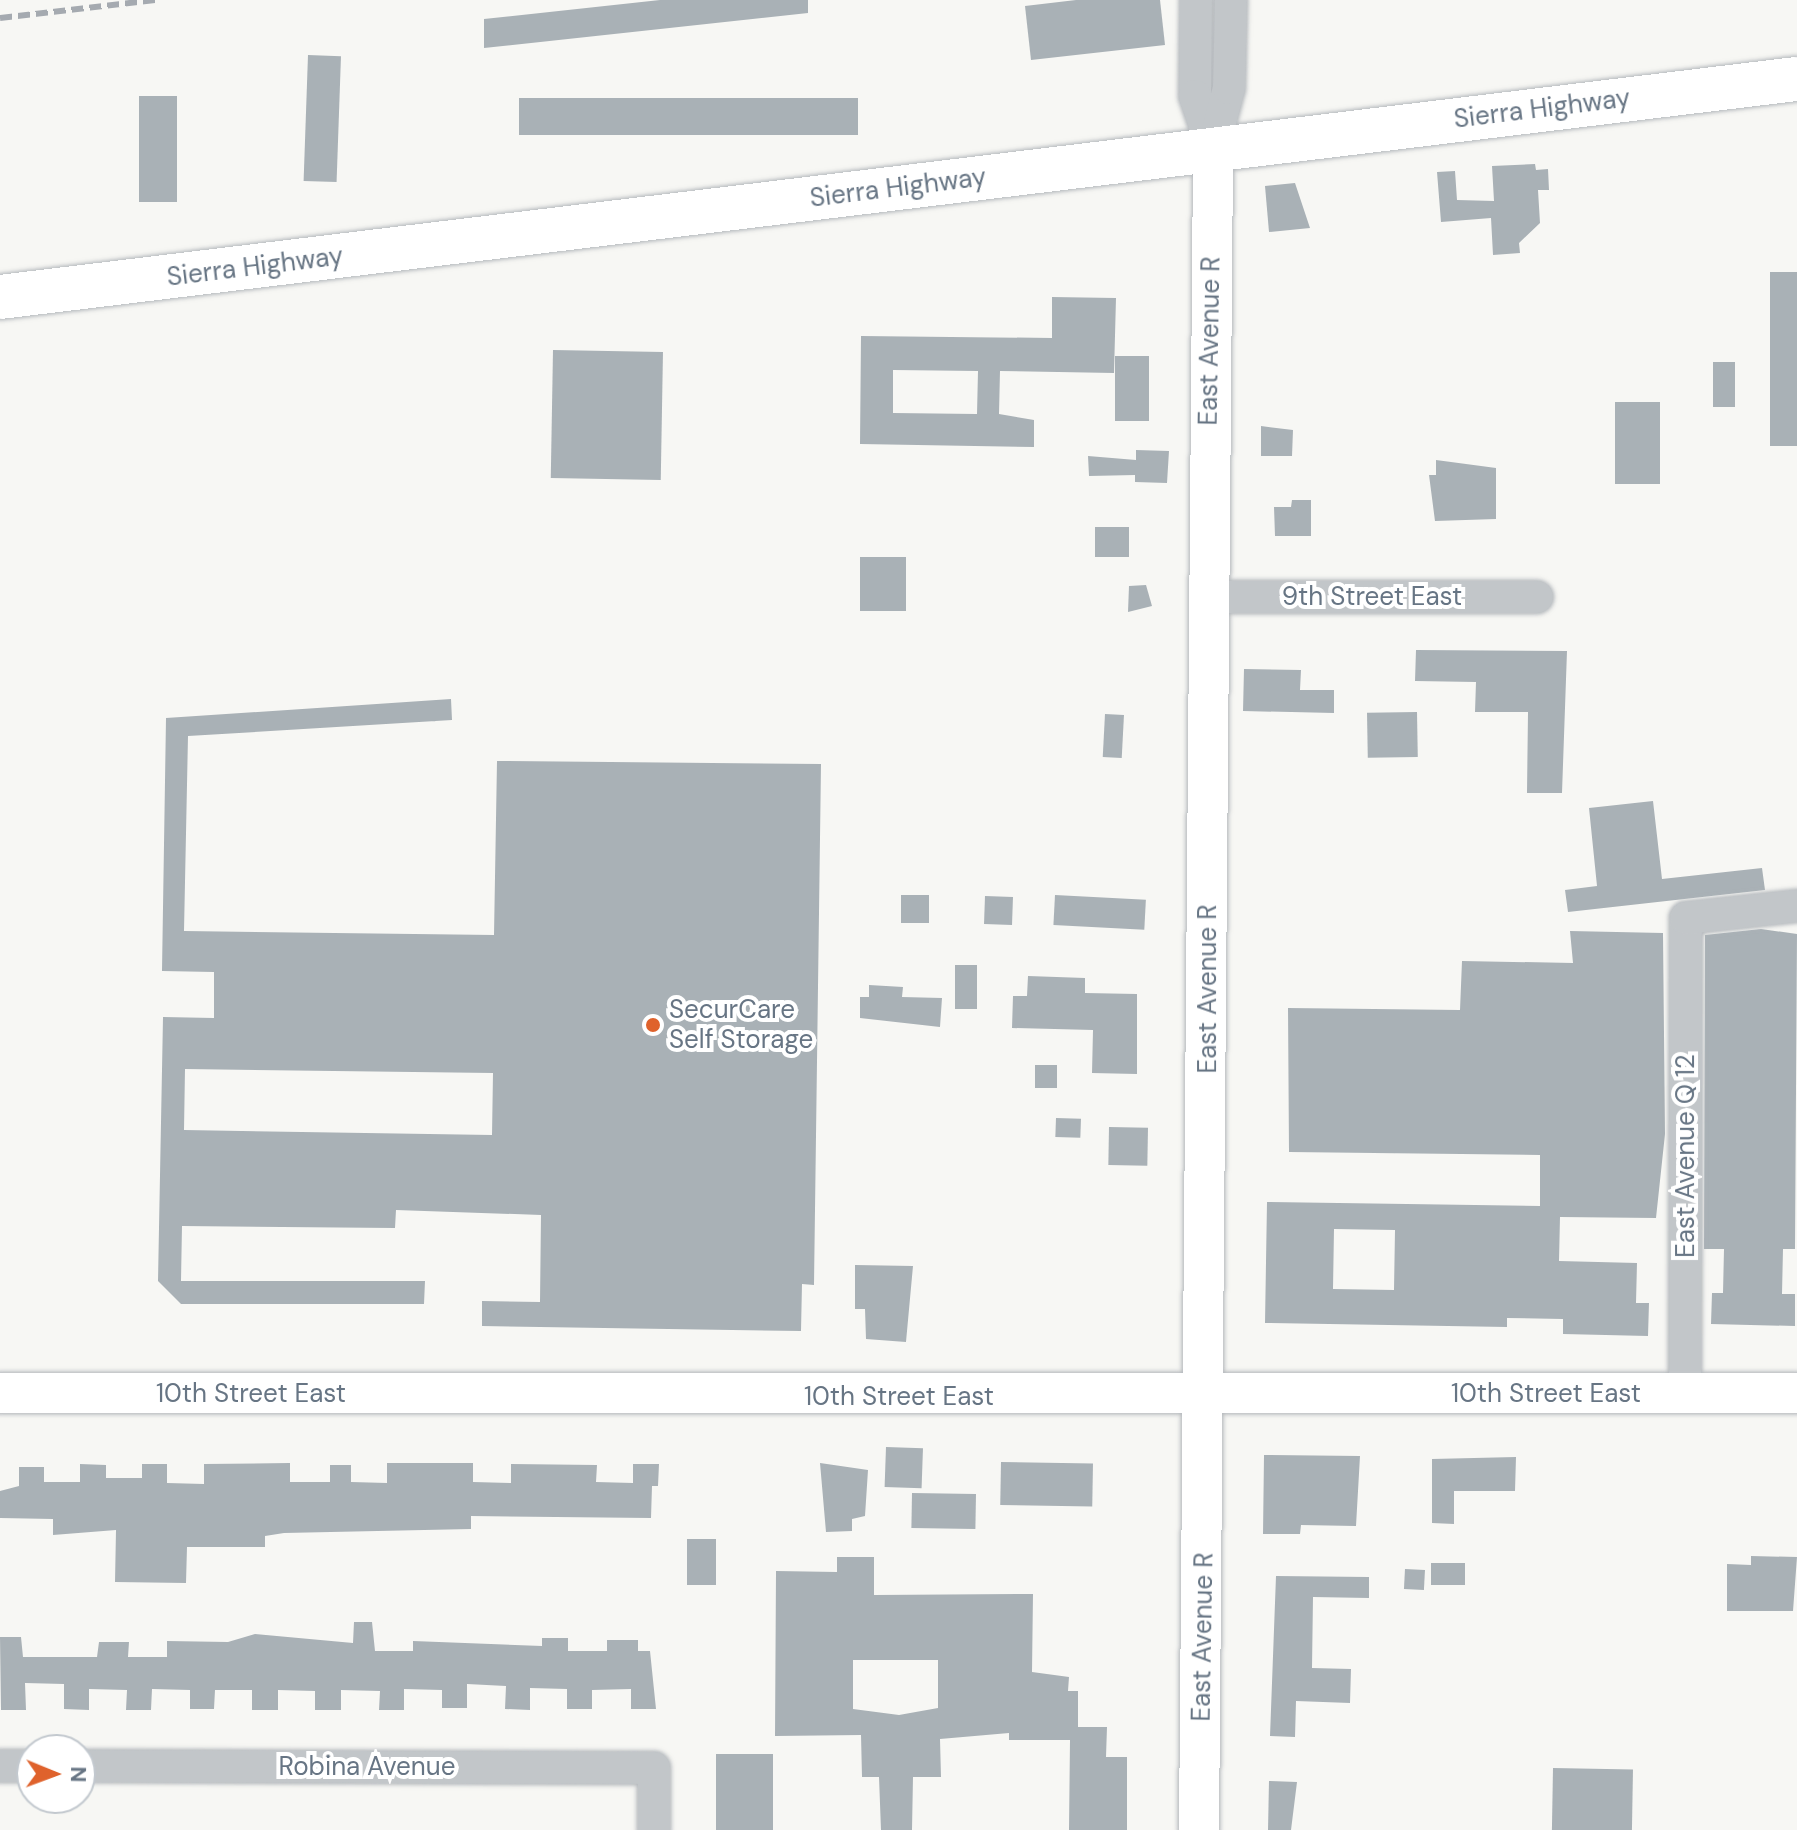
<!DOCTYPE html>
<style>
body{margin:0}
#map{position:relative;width:1797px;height:1830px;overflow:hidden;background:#f7f7f4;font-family:"DM Sans",sans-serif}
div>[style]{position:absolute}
.building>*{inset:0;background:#a9b1b6;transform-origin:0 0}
.roads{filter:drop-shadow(0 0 2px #b5b9bd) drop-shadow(0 0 2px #b5b9bd)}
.minor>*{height:32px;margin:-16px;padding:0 16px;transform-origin:16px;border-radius:16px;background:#c2c6c9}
.major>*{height:40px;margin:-20px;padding:0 20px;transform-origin:20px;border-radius:20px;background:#fff}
.highway>*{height:44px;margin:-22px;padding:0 22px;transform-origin:22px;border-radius:22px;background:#fff}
.rail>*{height:6px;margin-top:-3px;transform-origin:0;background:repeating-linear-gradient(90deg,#a5aab0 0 12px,transparent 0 18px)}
.dots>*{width:22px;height:22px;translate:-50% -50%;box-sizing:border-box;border:4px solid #fff;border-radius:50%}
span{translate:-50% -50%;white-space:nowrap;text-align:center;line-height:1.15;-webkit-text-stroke:8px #fff;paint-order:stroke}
.street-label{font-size:26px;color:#677584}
.poi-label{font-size:26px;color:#677584}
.left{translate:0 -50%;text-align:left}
.north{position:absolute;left:16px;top:1734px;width:80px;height:80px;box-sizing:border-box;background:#fff;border:2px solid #c2c8ce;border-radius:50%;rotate:91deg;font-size:22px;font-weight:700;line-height:32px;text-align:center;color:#677584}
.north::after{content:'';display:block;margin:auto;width:28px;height:36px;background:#df622c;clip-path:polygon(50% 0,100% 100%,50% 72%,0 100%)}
</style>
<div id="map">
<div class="building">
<i style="clip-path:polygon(660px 0,808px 0,808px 13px,484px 48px,484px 19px)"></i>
<i style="clip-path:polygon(1076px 0,1160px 0,1165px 45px,1031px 60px,1025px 6px)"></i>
<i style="left:308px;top:55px;width:33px;height:126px;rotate:2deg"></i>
<i style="left:139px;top:96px;width:38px;height:106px"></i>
<i style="left:858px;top:98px;width:37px;height:339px;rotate:90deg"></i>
<i style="clip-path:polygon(1535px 164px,1536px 170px,1548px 169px,1549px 190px,1538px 190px,1540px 223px,1519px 243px,1520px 253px,1493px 255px,1491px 218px,1441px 222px,1437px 172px,1455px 171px,1457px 200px,1494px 201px,1492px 166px)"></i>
<i style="clip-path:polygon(1295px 183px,1310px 228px,1269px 232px,1265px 186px)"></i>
<i style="left:1770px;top:272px;width:27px;height:174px"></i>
<i style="clip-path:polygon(evenodd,1052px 297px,1116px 298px,1114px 373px,1000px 371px,999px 414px,1034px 420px,1034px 447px,860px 444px,861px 336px,1052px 338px,1052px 297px,893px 370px,978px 371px,977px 414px,893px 413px,893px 370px)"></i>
<i style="left:553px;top:350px;width:110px;height:128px;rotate:1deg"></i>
<i style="left:1115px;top:356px;width:34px;height:65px"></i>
<i style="left:1713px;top:362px;width:22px;height:45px"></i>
<i style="left:1615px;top:402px;width:45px;height:82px"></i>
<i style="clip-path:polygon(1261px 426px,1293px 430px,1292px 456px,1261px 456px)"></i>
<i style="clip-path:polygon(1136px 450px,1169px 451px,1167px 483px,1135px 482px,1135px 475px,1089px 476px,1088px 456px,1136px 460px)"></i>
<i style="clip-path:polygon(1436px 460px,1496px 468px,1496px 519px,1435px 521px,1429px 475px,1436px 475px)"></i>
<i style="clip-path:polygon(1292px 500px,1311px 500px,1311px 536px,1275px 536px,1274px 507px,1291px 507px)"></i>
<i style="left:1095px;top:527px;width:34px;height:30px"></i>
<i style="left:860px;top:557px;width:46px;height:54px"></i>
<i style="clip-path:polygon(1146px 585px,1152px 606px,1128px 612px,1129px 586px)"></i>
<i style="clip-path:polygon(1416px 650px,1567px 651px,1562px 793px,1527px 793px,1528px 712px,1475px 712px,1476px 682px,1415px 681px)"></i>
<i style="clip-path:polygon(1244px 669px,1301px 670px,1300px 690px,1334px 690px,1334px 713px,1243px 711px)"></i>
<i style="clip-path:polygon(evenodd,451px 699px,452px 720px,188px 736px,184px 931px,494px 935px,497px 761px,821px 764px,814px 1285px,802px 1284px,801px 1331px,482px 1326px,482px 1301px,540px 1302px,541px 1215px,396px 1210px,395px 1228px,182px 1226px,181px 1281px,425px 1281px,424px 1304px,181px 1304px,158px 1281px,163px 1017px,214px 1018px,214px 972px,162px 971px,166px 718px,451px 699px,185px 1069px,493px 1073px,492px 1135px,184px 1130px,185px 1069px)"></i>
<i style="left:1417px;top:712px;width:45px;height:50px;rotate:89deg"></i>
<i style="left:1105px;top:714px;width:19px;height:43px;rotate:3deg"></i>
<i style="clip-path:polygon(1653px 801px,1662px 879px,1762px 868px,1765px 890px,1568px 912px,1565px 890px,1597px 886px,1589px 808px)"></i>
<i style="left:901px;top:895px;width:28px;height:28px"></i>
<i style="left:1055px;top:895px;width:91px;height:30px;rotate:3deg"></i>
<i style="left:985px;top:896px;width:28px;height:28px;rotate:2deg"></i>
<i style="clip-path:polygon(1761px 929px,1797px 934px,1795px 1249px,1783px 1249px,1782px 1294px,1795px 1294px,1795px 1326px,1711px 1324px,1712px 1293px,1723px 1293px,1724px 1249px,1704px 1249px,1705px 935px)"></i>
<i style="clip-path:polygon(evenodd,1570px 931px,1663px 933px,1665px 1134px,1656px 1218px,1560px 1217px,1559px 1261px,1637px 1263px,1636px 1303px,1649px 1303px,1648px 1336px,1563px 1334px,1563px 1319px,1507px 1318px,1507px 1327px,1265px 1323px,1267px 1202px,1540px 1206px,1540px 1155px,1289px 1152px,1288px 1008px,1460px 1010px,1462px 961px,1573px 963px,1570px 931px,1334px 1229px,1395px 1230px,1394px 1290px,1333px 1289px,1334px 1229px)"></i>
<i style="left:955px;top:965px;width:22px;height:44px"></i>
<i style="clip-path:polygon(1028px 976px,1085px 978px,1085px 993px,1137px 994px,1137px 1074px,1092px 1073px,1093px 1030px,1012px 1028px,1013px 996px,1027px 996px)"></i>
<i style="clip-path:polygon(869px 985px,903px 987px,902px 997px,942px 998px,940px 1027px,860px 1018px,860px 997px,869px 997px)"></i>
<i style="left:1035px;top:1065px;width:22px;height:23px"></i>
<i style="left:1056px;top:1118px;width:25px;height:19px;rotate:2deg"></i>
<i style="left:1109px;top:1127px;width:39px;height:38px;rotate:1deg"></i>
<i style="clip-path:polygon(855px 1265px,913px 1266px,906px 1342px,866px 1339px,865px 1309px,855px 1309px)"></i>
<i style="left:886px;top:1447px;width:37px;height:40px;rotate:2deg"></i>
<i style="clip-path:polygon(1264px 1455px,1360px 1456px,1356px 1526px,1301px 1525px,1300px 1534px,1263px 1534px)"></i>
<i style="clip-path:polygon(1516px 1457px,1515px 1491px,1454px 1491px,1454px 1524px,1432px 1523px,1432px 1459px)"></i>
<i style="left:1001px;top:1462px;width:92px;height:43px;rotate:1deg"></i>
<i style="clip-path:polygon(290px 1463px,290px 1482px,330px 1482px,330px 1465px,351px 1465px,351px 1482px,387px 1483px,387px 1463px,473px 1463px,473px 1482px,511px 1483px,511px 1464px,597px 1465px,596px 1482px,633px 1483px,633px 1464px,659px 1464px,658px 1486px,652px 1486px,651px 1518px,471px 1516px,471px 1529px,284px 1533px,265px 1536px,265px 1547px,187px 1547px,186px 1583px,115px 1582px,116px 1530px,53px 1535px,53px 1519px,0 1518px,0 1491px,19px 1486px,19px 1467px,44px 1467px,44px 1482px,80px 1482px,80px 1464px,106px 1465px,106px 1478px,142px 1478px,142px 1464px,167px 1464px,167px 1483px,204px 1484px,204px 1464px)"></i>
<i style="clip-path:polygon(820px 1463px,868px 1470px,865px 1516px,852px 1519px,852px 1531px,826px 1532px)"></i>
<i style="left:912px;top:1493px;width:64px;height:35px;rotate:1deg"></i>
<i style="left:687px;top:1539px;width:29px;height:46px"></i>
<i style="clip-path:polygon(1751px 1556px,1797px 1557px,1793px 1611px,1727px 1611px,1727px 1564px,1751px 1565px)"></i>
<i style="clip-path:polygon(evenodd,837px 1557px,874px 1557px,874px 1595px,1033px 1594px,1032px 1672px,1069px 1677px,1068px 1691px,1078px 1691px,1078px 1727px,1107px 1727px,1106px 1757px,1127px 1757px,1127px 1830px,1069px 1830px,1070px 1740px,1009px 1740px,1009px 1733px,940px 1739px,941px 1777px,913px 1777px,912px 1830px,881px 1830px,879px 1777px,862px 1777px,861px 1735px,775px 1736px,776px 1571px,837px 1572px,837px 1557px,853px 1660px,938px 1660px,938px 1708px,899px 1715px,853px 1709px,853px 1660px)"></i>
<i style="left:1431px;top:1563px;width:34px;height:22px"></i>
<i style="left:1405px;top:1569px;width:20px;height:20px;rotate:3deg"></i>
<i style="clip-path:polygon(1276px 1576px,1369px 1577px,1369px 1598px,1313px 1597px,1312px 1668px,1351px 1669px,1350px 1703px,1296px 1701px,1295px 1737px,1270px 1736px)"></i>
<i style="clip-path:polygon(354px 1622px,372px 1622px,375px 1651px,413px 1651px,413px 1641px,542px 1646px,542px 1638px,568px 1638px,568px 1651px,607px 1651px,607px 1640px,638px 1640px,638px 1651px,650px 1651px,656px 1709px,631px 1709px,631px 1689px,592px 1690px,592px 1709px,567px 1709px,567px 1689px,530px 1688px,530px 1710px,505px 1709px,506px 1686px,467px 1684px,467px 1708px,442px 1708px,442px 1690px,404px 1689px,404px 1710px,379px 1710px,380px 1691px,341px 1690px,341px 1710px,315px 1710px,315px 1691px,278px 1690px,278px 1710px,252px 1710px,252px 1690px,215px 1690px,214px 1709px,190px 1709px,190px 1690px,152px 1689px,151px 1710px,126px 1710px,127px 1690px,89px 1689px,89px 1710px,64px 1709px,64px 1684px,25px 1683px,26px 1710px,1px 1710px,0 1637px,21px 1637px,23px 1657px,97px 1657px,99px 1642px,129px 1642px,128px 1657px,167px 1657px,167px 1641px,228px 1642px,255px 1634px,353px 1643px)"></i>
<i style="left:716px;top:1754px;width:57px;height:76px"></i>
<i style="left:1553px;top:1768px;width:80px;height:62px;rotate:1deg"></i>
<i style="clip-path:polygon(1269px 1781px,1297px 1782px,1291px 1830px,1268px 1830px)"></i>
</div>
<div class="roads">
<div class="minor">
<i style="left:1196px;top:0;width:96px;rotate:90.6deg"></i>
<i style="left:1195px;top:96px;width:56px;rotate:71.2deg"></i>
<i style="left:1213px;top:149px;width:63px;rotate:-75.3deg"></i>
<i style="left:1229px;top:88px;width:88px;rotate:-88.7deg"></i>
<i style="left:1207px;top:597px;width:330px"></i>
<i style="left:1685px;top:1393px;width:475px;rotate:-89.9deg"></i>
<i style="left:1686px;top:918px;width:112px;rotate:-6.2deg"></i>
<i style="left:0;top:1766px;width:32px"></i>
<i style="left:80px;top:1766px;width:574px;rotate:0.2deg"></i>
<i style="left:654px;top:1768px;width:62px;rotate:90deg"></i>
</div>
<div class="major">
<i style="left:0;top:1393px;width:1797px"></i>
<i style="left:1199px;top:1830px;width:1681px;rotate:-89.52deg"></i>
</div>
<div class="highway">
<i style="left:0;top:297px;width:1810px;rotate:-6.92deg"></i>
</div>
</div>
<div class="rail">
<i style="left:0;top:18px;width:156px;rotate:-6.6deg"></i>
</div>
<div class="dots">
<i style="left:653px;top:1025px;background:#df622c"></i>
</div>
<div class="street-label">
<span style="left:1542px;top:109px;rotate:-7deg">Sierra Highway</span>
<span style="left:898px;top:188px;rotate:-7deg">Sierra Highway</span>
<span style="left:255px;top:267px;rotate:-7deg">Sierra Highway</span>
<span style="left:1210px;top:341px;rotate:-89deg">East Avenue R</span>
<span style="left:1372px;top:597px">9th Street East</span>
<span style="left:1208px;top:989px;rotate:-90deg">East Avenue R</span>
<span style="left:1686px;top:1156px;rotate:-90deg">East Avenue Q 12</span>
<span style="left:251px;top:1394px">10th Street East</span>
<span style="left:1546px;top:1394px">10th Street East</span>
<span style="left:899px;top:1397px">10th Street East</span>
<span style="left:1203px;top:1637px;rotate:-89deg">East Avenue R</span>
<span style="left:367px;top:1767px">Robina Avenue</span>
</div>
<div class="poi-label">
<span class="left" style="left:669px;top:1025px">SecurCare<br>Self Storage</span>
</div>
<div class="north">N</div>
</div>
